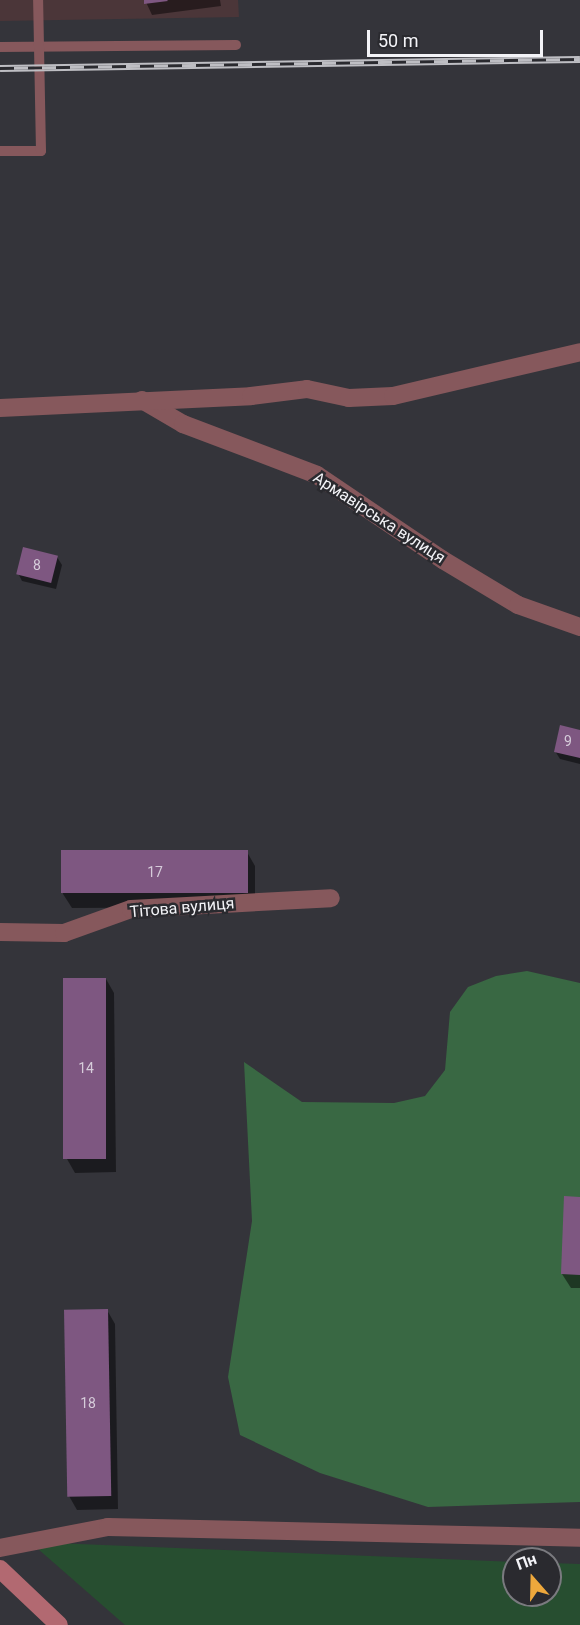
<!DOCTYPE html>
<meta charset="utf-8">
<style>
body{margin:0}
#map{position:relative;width:580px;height:1625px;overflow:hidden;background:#34343a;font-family:Roboto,sans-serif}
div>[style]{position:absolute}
.commercial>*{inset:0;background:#4b3639}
.green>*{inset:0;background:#274e30}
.forest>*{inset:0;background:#396843}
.shadow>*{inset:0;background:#0007}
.building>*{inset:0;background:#7e5781;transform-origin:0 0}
.lane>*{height:10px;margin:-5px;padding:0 5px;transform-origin:5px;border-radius:5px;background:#86585c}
.street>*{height:18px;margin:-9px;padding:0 9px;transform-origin:9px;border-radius:9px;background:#86585c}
.secondary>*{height:18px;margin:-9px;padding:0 9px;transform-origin:9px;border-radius:9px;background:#b26971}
.rail>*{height:7px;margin-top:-3.5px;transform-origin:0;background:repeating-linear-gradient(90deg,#2a2a2f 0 14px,#bebec3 0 28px);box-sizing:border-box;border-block:2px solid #bebec3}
span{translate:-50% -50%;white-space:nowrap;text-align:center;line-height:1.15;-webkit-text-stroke:5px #2a2a2f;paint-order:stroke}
.number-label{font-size:14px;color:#d6ccda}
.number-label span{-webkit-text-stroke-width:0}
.street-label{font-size:16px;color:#f3f3f7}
.north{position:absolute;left:502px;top:1547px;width:60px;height:60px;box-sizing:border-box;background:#2a2a2f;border:2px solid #7a7a7f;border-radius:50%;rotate:340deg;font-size:16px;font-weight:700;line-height:24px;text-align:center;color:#f3f3f7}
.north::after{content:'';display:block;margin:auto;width:21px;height:27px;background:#eea83c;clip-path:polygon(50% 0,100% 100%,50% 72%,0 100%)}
.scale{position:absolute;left:367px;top:30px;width:176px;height:27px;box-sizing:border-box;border:3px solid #f3f3f7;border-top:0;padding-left:8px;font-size:18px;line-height:21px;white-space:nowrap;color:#f3f3f7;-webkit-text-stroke:4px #2a2a2f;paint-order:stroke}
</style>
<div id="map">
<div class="commercial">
<i style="clip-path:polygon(0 0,238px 0,239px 17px,0 21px)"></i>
</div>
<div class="green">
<i style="clip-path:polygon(30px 1542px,514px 1562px,514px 1595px,550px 1595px,550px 1563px,580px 1564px,580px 1625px,125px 1625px)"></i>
</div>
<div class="forest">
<i style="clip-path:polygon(527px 971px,580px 983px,580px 1502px,428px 1507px,320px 1473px,240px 1435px,228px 1377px,252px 1221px,244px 1062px,302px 1102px,394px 1103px,425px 1096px,445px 1070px,450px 1012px,468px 987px,496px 976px)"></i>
</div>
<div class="shadow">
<i style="clip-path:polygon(145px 0,220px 0,221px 6px,152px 15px)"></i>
<i style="clip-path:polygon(57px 557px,62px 565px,56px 589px,22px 581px,18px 573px)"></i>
<i style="clip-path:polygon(580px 732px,580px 764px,560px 759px,555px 751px)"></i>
<i style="clip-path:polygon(247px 852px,255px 866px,255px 907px,72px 908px,63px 894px,63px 853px)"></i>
<i style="clip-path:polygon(106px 979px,114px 993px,116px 1172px,75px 1173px,67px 1159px)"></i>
<i style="clip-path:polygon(565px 1198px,580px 1198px,580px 1288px,571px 1288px,562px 1274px)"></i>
<i style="clip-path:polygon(107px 1310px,115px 1324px,118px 1509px,77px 1510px,69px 1496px)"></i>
</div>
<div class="building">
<i style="clip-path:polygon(144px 0,167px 0,168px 1px,144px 4px)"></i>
<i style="left:23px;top:547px;width:36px;height:28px;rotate:14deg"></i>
<i style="clip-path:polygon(560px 725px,580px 730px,580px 758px,554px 752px)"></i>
<i style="left:248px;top:850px;width:43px;height:187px;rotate:90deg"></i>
<i style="left:63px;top:978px;width:43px;height:181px"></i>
<i style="clip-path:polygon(564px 1196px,580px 1197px,580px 1275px,561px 1274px)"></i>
<i style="left:108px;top:1309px;width:187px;height:44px;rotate:89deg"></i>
</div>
<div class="lane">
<i style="left:0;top:47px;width:236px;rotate:-0.5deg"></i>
<i style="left:0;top:151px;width:41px"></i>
<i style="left:41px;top:151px;width:151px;rotate:-91.1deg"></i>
</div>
<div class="street">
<i style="left:142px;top:400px;width:48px;rotate:30.3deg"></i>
<i style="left:183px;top:424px;width:143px;rotate:20.8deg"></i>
<i style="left:317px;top:475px;width:152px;rotate:34deg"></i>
<i style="left:443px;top:560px;width:87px;rotate:31deg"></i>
<i style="left:518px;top:605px;width:66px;rotate:19.5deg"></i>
<i style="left:0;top:408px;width:251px;rotate:-2.7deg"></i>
<i style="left:251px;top:396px;width:56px;rotate:-7.1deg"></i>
<i style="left:307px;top:389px;width:43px;rotate:12.1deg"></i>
<i style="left:349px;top:398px;width:44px;rotate:-2.6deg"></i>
<i style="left:393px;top:396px;width:192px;rotate:-13.2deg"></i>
<i style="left:0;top:932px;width:64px;rotate:0.9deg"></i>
<i style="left:64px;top:933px;width:71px;rotate:-19.7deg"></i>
<i style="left:131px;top:909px;width:200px;rotate:-3.1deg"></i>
<i style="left:0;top:1548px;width:110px;rotate:-11deg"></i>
<i style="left:108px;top:1527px;width:472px;rotate:1.3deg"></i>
</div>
<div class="secondary">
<i style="left:0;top:1569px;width:81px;rotate:43.5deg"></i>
</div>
<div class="rail">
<i style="left:0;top:68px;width:580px;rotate:-0.89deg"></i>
</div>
<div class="number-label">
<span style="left:37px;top:565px">8</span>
<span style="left:568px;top:741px">9</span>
<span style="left:155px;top:872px">17</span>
<span style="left:86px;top:1068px">14</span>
<span style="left:88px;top:1403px">18</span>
</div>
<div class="street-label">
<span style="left:379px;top:518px;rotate:33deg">Армавірська вулиця</span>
<span style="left:182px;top:908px;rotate:-5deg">Тітова вулиця</span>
</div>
<div class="north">Пн</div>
<div class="scale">50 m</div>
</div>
